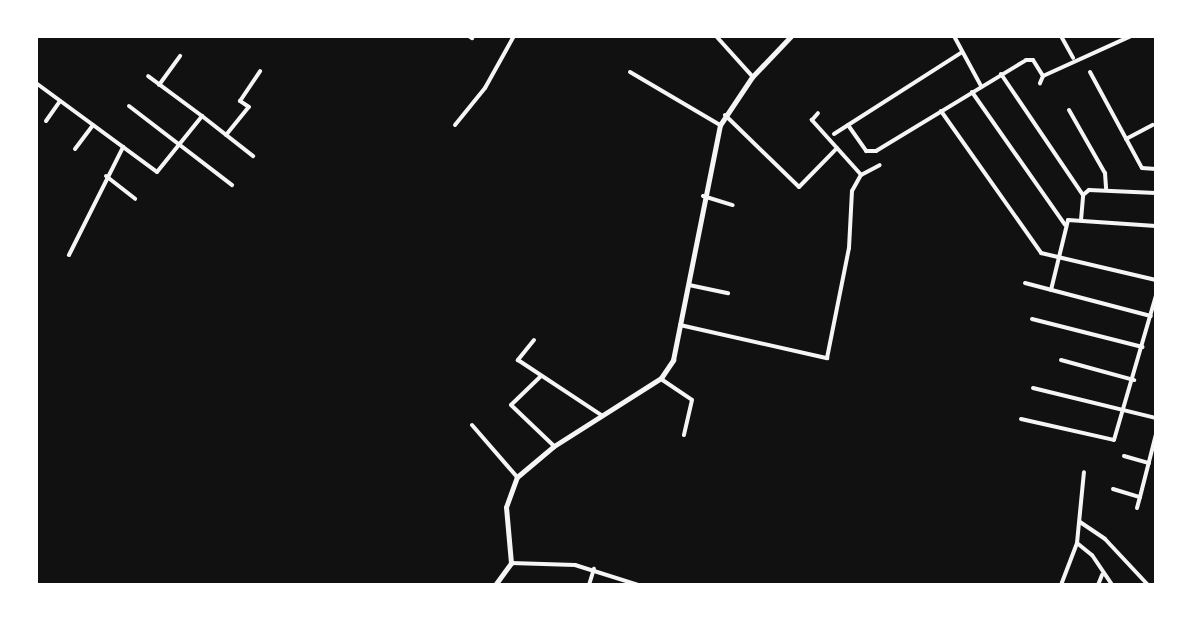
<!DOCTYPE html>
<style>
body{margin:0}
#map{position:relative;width:1192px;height:621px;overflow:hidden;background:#111;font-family:"PT Sans Narrow",sans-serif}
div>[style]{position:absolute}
.minor>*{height:4px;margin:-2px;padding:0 2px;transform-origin:2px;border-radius:2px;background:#f5f5f5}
.tertiary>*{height:5px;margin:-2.5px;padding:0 2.5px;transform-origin:2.5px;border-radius:2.5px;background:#f5f5f5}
span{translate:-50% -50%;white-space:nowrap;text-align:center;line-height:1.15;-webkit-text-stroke:8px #fff;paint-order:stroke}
.frame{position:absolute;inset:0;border:38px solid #fff;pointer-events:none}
</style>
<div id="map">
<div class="minor">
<i style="left:469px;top:36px;width:4px;rotate:34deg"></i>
<i style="left:716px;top:36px;width:54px;rotate:48deg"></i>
<i style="left:954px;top:36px;width:57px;rotate:61.6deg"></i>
<i style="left:1061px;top:36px;width:25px;rotate:61deg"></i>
<i style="left:630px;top:72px;width:104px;rotate:30.5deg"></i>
<i style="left:1090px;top:72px;width:109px;rotate:61.6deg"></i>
<i style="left:1142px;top:168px;width:14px;rotate:4deg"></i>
<i style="left:1001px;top:74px;width:146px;rotate:55.9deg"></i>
<i style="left:1043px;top:76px;width:97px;rotate:-24.4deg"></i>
<i style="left:36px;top:83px;width:150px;rotate:36.3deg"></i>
<i style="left:157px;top:172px;width:72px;rotate:-51.2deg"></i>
<i style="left:202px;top:116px;width:67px;rotate:-143.5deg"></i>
<i style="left:159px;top:85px;width:36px;rotate:-54deg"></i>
<i style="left:972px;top:92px;width:162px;rotate:55deg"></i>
<i style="left:129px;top:106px;width:130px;rotate:37.5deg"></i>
<i style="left:1069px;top:110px;width:73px;rotate:60.3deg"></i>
<i style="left:1105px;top:173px;width:16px;rotate:86deg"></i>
<i style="left:941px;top:111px;width:174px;rotate:54.8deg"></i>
<i style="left:1041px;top:253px;width:118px;rotate:13.2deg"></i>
<i style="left:725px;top:115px;width:103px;rotate:44.2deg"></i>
<i style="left:799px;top:187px;width:54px;rotate:-45.7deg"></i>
<i style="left:837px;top:148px;width:38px;rotate:-132deg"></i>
<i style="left:812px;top:120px;width:9px;rotate:-49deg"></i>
<i style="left:202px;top:116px;width:65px;rotate:38.1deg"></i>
<i style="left:46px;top:121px;width:24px;rotate:-55deg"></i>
<i style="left:455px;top:125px;width:48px;rotate:-51deg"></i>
<i style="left:485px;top:88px;width:60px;rotate:-60.9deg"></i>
<i style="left:848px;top:125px;width:32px;rotate:55deg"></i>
<i style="left:866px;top:151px;width:10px"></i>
<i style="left:876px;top:151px;width:175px;rotate:-31.2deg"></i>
<i style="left:1026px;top:60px;width:7px"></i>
<i style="left:1033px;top:60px;width:19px;rotate:58deg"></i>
<i style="left:1043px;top:76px;width:8px;rotate:113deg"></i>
<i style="left:834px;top:134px;width:152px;rotate:-32.6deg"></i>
<i style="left:226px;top:135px;width:36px;rotate:-51deg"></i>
<i style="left:249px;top:107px;width:11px;rotate:-146deg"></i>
<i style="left:240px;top:101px;width:36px;rotate:-56deg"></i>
<i style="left:1126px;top:139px;width:30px;rotate:-28deg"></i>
<i style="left:837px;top:148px;width:36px;rotate:48deg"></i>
<i style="left:75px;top:149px;width:30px;rotate:-53deg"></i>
<i style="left:106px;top:176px;width:37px;rotate:38deg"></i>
<i style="left:703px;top:196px;width:31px;rotate:17deg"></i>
<i style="left:1081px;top:220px;width:25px;rotate:-85deg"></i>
<i style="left:1083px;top:195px;width:8px;rotate:-40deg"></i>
<i style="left:1089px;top:190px;width:67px;rotate:2.6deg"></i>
<i style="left:69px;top:255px;width:121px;rotate:-63.4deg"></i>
<i style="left:1025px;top:283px;width:130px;rotate:14.7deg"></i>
<i style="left:689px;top:285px;width:40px;rotate:12deg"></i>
<i style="left:1051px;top:290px;width:72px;rotate:-76.3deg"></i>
<i style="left:1068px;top:220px;width:88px;rotate:3.9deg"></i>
<i style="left:1032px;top:319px;width:114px;rotate:14.2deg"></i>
<i style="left:680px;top:325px;width:151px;rotate:12.7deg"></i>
<i style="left:827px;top:358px;width:112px;rotate:-78.7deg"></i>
<i style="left:849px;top:248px;width:57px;rotate:-87deg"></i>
<i style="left:852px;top:191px;width:18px;rotate:-61deg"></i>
<i style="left:861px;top:175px;width:21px;rotate:-28deg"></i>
<i style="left:534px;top:340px;width:26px;rotate:129deg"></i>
<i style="left:518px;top:360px;width:100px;rotate:33.5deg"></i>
<i style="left:1061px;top:360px;width:76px;rotate:15.3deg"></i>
<i style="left:540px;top:377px;width:40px;rotate:136deg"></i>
<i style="left:511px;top:405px;width:59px;rotate:43.6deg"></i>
<i style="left:661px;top:379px;width:37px;rotate:34deg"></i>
<i style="left:692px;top:400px;width:36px;rotate:103deg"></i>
<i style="left:1033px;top:388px;width:127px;rotate:13.7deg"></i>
<i style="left:1021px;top:419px;width:95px;rotate:12.7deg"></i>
<i style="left:1114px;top:440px;width:151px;rotate:-73.8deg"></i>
<i style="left:472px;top:425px;width:69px;rotate:49.1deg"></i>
<i style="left:1124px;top:456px;width:26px;rotate:16deg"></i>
<i style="left:1113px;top:489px;width:28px;rotate:17deg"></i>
<i style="left:1140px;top:497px;width:65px;rotate:-75.7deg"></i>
<i style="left:1137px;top:508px;width:11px;rotate:-75deg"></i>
<i style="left:1080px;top:522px;width:30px;rotate:34deg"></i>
<i style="left:1105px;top:539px;width:63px;rotate:46.9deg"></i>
<i style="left:1077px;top:543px;width:19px;rotate:39deg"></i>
<i style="left:1092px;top:555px;width:36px;rotate:56deg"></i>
<i style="left:511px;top:563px;width:64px;rotate:1.8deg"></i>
<i style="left:575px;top:565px;width:67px;rotate:17.4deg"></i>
<i style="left:589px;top:585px;width:17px;rotate:-73deg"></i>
<i style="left:1061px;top:585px;width:45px;rotate:-69.1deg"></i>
<i style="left:1077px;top:543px;width:71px;rotate:-84.4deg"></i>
<i style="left:1098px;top:585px;width:11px;rotate:-68deg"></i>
</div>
<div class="tertiary">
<i style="left:495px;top:585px;width:27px;rotate:-54deg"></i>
<i style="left:511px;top:563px;width:56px;rotate:-95.1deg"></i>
<i style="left:506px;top:507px;width:32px;rotate:-70deg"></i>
<i style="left:517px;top:477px;width:48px;rotate:-40deg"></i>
<i style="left:554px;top:446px;width:127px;rotate:-32.4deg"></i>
<i style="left:661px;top:378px;width:22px;rotate:-56deg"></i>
<i style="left:673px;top:360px;width:240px;rotate:-78.7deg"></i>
<i style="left:720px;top:125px;width:58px;rotate:-56.3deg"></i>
<i style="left:752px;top:77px;width:57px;rotate:-46.4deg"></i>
</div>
<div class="frame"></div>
</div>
